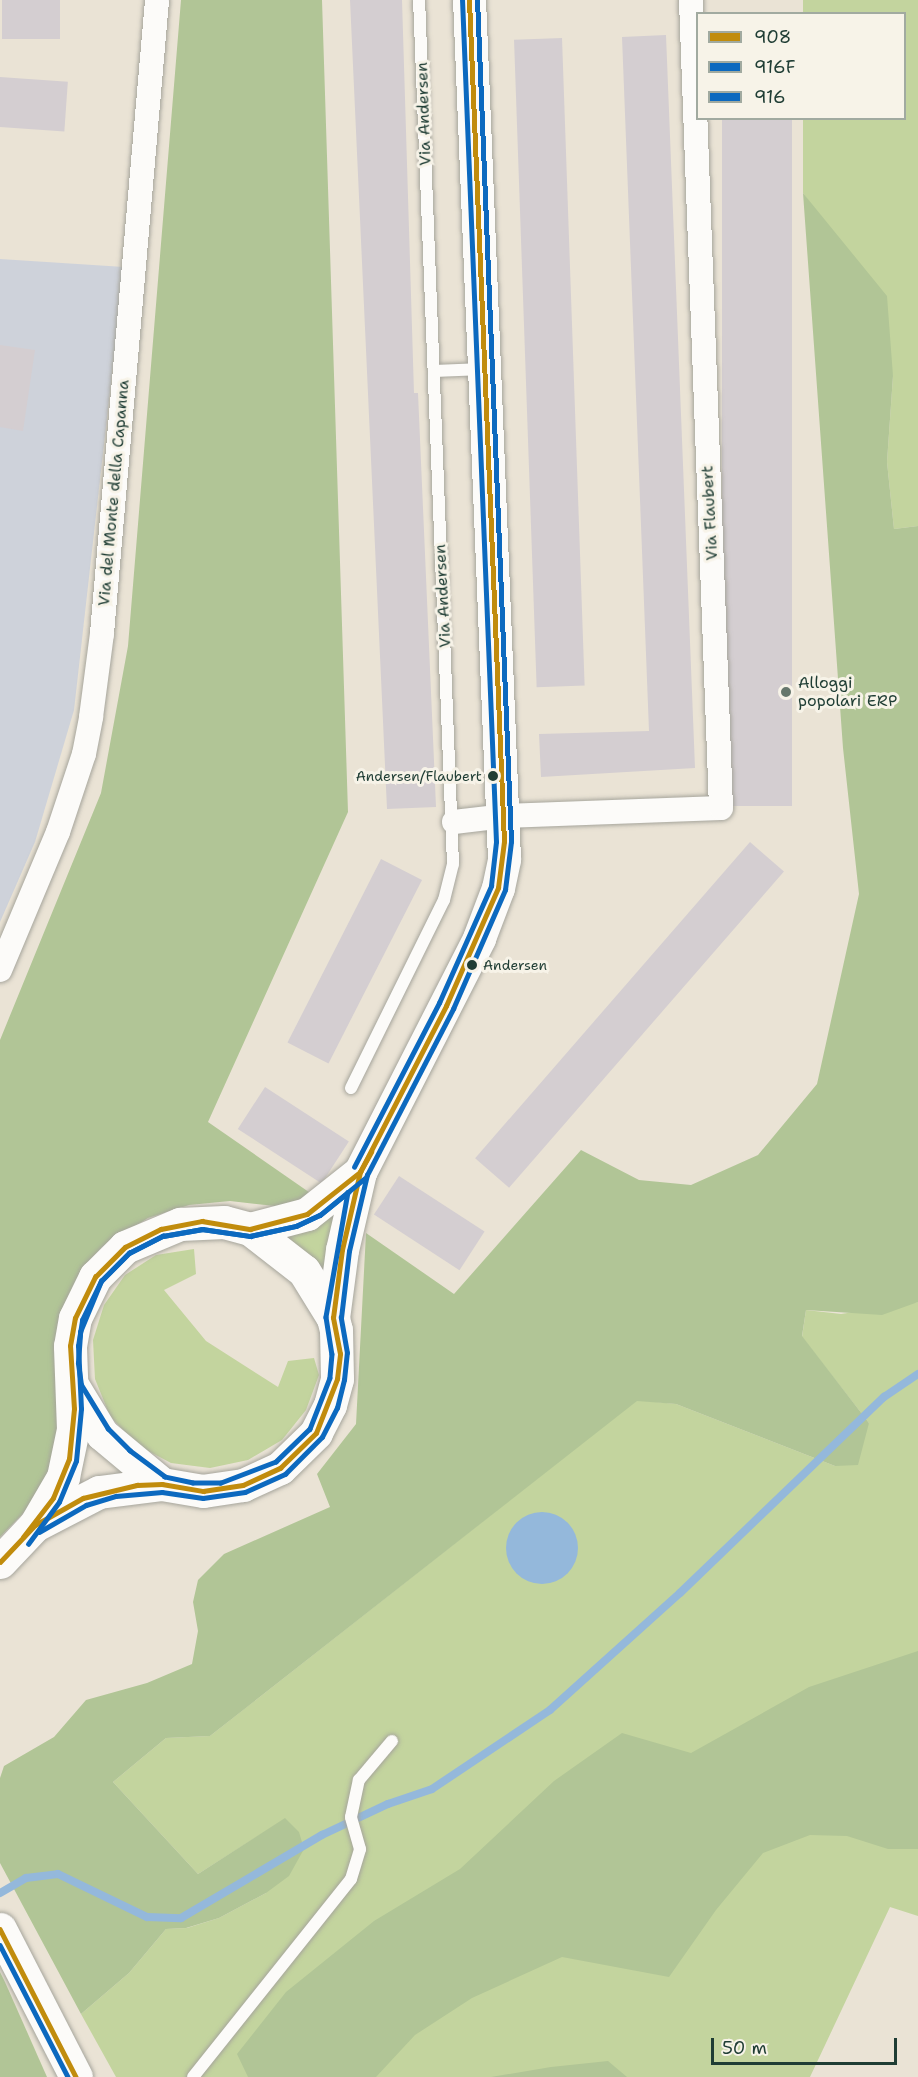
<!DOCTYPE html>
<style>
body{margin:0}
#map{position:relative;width:918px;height:2077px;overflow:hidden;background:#eae3d5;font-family:"Shantell Sans",sans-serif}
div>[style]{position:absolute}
.industrial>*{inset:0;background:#ced2da}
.green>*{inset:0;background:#c3d49e}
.forest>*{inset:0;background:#b1c596}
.water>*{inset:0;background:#94b8db}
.round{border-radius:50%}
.stream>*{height:8px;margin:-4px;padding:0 4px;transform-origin:4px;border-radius:4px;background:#94b8db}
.building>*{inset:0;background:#d4ced1;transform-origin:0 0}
.roads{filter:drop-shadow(0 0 2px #a6a59c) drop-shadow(0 0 2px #a6a59c)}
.lane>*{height:12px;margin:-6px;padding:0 6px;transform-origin:6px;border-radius:6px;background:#fcfbf9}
.street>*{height:24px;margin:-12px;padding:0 12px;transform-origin:12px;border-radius:12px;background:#fcfbf9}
.secondary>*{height:33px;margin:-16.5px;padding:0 16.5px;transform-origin:16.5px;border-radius:16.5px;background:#fcfbf9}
.bus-1>*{height:4.5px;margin:-2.25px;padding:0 2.25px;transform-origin:2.25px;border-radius:2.25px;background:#c18c0d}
.bus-2>*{height:4.5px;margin:-2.25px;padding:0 2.25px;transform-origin:2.25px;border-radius:2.25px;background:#0c69bf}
.bus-3>*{height:4.5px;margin:-2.25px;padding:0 2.25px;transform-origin:2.25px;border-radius:2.25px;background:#0c69bf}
.dots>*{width:16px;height:16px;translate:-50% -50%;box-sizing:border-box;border:3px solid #f7f3e8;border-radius:50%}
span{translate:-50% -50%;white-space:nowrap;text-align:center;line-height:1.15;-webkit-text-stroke:6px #f7f3e8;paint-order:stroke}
.bus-label{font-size:14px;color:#1f3d34}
.right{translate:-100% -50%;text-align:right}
.left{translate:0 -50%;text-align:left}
.street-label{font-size:16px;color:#1f3d34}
.poi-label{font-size:16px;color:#1f3d34}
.legend{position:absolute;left:696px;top:12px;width:210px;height:108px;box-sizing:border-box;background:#f7f3e8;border:2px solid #a1aaa0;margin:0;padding:8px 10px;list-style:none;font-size:18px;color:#1f3d34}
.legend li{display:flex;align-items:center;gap:12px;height:30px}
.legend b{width:30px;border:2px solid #a1aaa0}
.scale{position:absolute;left:711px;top:2038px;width:186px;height:27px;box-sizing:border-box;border:3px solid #1f3d34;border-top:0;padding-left:8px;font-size:18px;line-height:21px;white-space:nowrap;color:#1f3d34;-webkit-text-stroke:4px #f7f3e8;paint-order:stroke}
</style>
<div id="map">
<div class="industrial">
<i style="clip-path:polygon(0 259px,124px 267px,74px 710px,35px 842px,0 922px)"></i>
</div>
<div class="green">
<i style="clip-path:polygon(803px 0,918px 0,918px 526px,894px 529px,887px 462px,893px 376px,834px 236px,803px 193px,803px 119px,904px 118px,904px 14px,803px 13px)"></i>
<i style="clip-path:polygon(334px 1214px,324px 1277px,285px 1239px)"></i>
<i style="clip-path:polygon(194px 1249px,196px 1274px,164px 1290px,206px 1341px,278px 1387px,288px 1361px,314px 1358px,319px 1375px,306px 1410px,282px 1440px,248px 1460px,210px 1468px,171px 1463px,137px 1445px,110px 1416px,95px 1379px,93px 1340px,104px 1305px,125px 1275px,156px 1255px)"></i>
<i style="clip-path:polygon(918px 1302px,918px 1916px,890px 1907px,810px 2077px,116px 2077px,81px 2014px,129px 1973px,166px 1929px,187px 1928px,219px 1918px,266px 1893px,285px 1819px,198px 1874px,113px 1782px,166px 1738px,210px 1736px,637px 1400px,676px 1404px,835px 1466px,869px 1423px,802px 1337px,806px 1310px,841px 1314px)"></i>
</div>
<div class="forest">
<i style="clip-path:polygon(181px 0,322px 0,348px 812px,208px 1122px,316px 1197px,293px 1208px,230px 1201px,189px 1205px,148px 1218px,102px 1247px,80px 1272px,58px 1446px,37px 1499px,0 1537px,0 1040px,101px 793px,128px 646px)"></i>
<i style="clip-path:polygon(803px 193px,887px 296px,893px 376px,887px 462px,894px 529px,918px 526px,918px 1302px,882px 1315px,806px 1310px,802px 1336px,869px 1423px,858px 1465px,835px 1466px,676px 1404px,637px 1401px,210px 1736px,166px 1738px,113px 1782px,198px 1874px,285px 1818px,299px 1832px,304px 1849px,289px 1876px,266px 1893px,219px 1918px,186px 1928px,166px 1929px,129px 1973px,81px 2014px,0 1863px,0 1778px,4px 1766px,54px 1737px,86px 1700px,147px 1683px,192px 1664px,198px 1631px,193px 1602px,198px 1580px,224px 1554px,330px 1507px,317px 1474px,356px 1424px,366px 1233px,454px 1294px,581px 1150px,639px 1180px,691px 1185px,758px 1155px,817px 1084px,859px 894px,843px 748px)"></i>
<i style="clip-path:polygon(918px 1651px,918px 1849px,888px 1849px,847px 1836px,810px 1835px,763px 1853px,716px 1910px,669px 1977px,562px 1957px,472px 1998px,415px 2035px,376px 2077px,248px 2077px,237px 2054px,286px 1992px,374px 1921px,460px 1869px,554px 1781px,622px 1733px,691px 1753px,809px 1687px)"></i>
<i style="clip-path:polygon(0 1972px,5px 1982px,47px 2077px,0 2077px)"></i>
<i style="clip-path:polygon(608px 2061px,627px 2077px,491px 2077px,551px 2067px)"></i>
</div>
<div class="water">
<i class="round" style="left:506px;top:1512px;width:72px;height:72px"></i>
</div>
<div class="stream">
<i style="left:0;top:1893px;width:30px;rotate:-30deg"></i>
<i style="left:26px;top:1878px;width:32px;rotate:-7deg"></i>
<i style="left:58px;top:1874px;width:99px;rotate:25.8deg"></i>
<i style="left:147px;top:1917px;width:34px;rotate:2deg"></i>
<i style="left:181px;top:1918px;width:164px;rotate:-30.5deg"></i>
<i style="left:322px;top:1835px;width:73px;rotate:-25.2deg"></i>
<i style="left:388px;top:1804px;width:46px;rotate:-18.8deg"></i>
<i style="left:432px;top:1789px;width:142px;rotate:-33.8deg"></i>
<i style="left:550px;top:1710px;width:175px;rotate:-42deg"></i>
<i style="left:680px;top:1593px;width:283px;rotate:-43.9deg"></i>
<i style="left:884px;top:1397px;width:41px;rotate:-34.1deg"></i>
</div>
<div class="building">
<i style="left:2px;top:0;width:58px;height:39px"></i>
<i style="clip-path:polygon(350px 0,402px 0,414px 393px,418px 393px,436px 807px,387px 809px)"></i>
<i style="clip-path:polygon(666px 35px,695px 768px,541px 777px,539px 734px,649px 731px,622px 37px)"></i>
<i style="left:562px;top:38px;width:648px;height:48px;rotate:88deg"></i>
<i style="left:0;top:77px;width:68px;height:50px;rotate:4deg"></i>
<i style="left:722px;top:118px;width:70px;height:688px"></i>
<i style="clip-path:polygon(0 345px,35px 350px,23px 431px,0 427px)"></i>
<i style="left:750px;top:842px;width:45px;height:419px;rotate:41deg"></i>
<i style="left:381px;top:859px;width:46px;height:206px;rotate:27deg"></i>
<i style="left:265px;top:1087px;width:100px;height:50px;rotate:33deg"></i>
<i style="left:399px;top:1176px;width:102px;height:46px;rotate:33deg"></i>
</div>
<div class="roads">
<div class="lane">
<i style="left:434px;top:371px;width:49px;rotate:-2.3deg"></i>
<i style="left:351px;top:1088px;width:210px;rotate:-63.7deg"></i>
<i style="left:444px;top:900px;width:37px;rotate:-76deg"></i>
<i style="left:453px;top:864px;width:865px;rotate:-92.25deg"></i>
<i style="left:193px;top:2077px;width:253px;rotate:-51.4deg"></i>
<i style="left:351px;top:1879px;width:31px;rotate:-73deg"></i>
<i style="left:360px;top:1849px;width:33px;rotate:-106deg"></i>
<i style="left:351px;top:1817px;width:38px;rotate:-78deg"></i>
<i style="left:359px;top:1780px;width:51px;rotate:-49.8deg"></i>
</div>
<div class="street">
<i style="left:454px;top:822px;width:50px;rotate:-6.8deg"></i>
<i style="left:504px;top:816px;width:217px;rotate:-2.1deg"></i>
<i style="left:721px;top:808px;width:809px;rotate:-92.13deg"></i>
<i style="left:0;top:970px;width:150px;rotate:-67.2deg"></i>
<i style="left:58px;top:832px;width:82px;rotate:-71.6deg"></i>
<i style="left:84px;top:754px;width:38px;rotate:-79deg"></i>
<i style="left:91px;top:717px;width:85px;rotate:-82.5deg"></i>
<i style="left:102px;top:633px;width:635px;rotate:-85.03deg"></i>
</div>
<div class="secondary">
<i style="left:250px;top:1229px;width:59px;rotate:-14.7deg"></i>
<i style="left:307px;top:1214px;width:68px;rotate:-38.4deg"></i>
<i style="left:333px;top:1318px;width:69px;rotate:-82.5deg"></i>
<i style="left:342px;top:1250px;width:80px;rotate:-77deg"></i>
<i style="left:360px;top:1172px;width:263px;rotate:-63deg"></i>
<i style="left:479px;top:938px;width:53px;rotate:-69.2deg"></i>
<i style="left:498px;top:888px;width:30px;rotate:-78deg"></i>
<i style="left:504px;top:859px;width:860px;rotate:-92.33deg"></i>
<i style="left:37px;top:1524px;width:70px;rotate:-27.3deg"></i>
<i style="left:99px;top:1492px;width:64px;rotate:-7.2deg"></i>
<i style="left:0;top:1562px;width:51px;rotate:-46.6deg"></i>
<i style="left:35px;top:1525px;width:56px;rotate:-59.7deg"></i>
<i style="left:63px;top:1477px;width:49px;rotate:-78.2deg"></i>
<i style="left:73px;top:1429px;width:83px;rotate:-92.1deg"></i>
<i style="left:70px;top:1346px;width:28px;rotate:-80deg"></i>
<i style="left:75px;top:1318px;width:46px;rotate:-64deg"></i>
<i style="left:95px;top:1277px;width:42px;rotate:-45deg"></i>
<i style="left:125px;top:1247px;width:60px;rotate:-22.7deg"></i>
<i style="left:180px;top:1224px;width:44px;rotate:-2.6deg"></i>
<i style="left:224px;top:1222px;width:27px;rotate:15deg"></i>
<i style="left:250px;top:1229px;width:68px;rotate:37.9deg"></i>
<i style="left:304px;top:1271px;width:55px;rotate:58.3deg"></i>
<i style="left:333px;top:1318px;width:12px;rotate:76deg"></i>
<i style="left:336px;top:1330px;width:49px;rotate:88.8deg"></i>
<i style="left:337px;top:1379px;width:27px;rotate:105deg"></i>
<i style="left:330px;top:1405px;width:31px;rotate:117deg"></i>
<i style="left:316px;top:1433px;width:50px;rotate:135.8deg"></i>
<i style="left:280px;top:1468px;width:41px;rotate:155.3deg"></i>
<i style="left:243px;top:1485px;width:40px;rotate:171.5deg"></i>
<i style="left:203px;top:1491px;width:42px;rotate:-170.3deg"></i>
<i style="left:162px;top:1484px;width:78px;rotate:-140.2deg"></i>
<i style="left:102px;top:1434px;width:54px;rotate:-121.3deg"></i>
<i style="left:0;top:1929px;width:166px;rotate:62.8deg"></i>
</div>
</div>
<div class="bus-1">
<i style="left:23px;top:1537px;width:49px;rotate:-52.4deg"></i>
<i style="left:53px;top:1498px;width:42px;rotate:-67.7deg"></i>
<i style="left:69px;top:1459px;width:50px;rotate:-84.3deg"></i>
<i style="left:74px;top:1409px;width:63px;rotate:-93.6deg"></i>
<i style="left:70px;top:1346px;width:28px;rotate:-80deg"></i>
<i style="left:75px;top:1318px;width:46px;rotate:-64deg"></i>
<i style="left:95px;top:1277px;width:42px;rotate:-45deg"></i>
<i style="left:125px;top:1247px;width:40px;rotate:-26.6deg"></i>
<i style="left:161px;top:1229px;width:42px;rotate:-11deg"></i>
<i style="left:202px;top:1221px;width:49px;rotate:9.5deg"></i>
<i style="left:250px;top:1229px;width:59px;rotate:-14.7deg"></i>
<i style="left:307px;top:1214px;width:68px;rotate:-38.4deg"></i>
<i style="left:360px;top:1172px;width:23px;rotate:-61deg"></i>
<i style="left:0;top:1562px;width:51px;rotate:-46.6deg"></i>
<i style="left:35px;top:1525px;width:55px;rotate:-29.4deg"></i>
<i style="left:83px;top:1498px;width:56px;rotate:-13.5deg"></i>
<i style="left:137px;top:1485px;width:25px;rotate:-2deg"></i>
<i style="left:162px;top:1484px;width:42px;rotate:9.7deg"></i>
<i style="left:203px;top:1491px;width:40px;rotate:-8.5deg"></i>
<i style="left:243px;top:1485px;width:41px;rotate:-24.7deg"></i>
<i style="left:280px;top:1468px;width:50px;rotate:-44.2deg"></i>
<i style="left:316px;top:1433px;width:58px;rotate:-68.7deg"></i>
<i style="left:337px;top:1379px;width:25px;rotate:-83deg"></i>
<i style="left:340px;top:1354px;width:37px;rotate:-101deg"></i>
<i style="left:333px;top:1318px;width:69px;rotate:-82.5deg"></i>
<i style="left:342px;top:1250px;width:80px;rotate:-77deg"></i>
<i style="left:360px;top:1172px;width:187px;rotate:-62.6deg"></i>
<i style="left:446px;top:1006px;width:129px;rotate:-66.2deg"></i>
<i style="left:498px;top:888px;width:46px;rotate:-82.6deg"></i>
<i style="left:504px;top:842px;width:843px;rotate:-92.38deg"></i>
<i style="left:0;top:1929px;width:166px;rotate:62.8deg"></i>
</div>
<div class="bus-2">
<i style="left:39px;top:1532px;width:54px;rotate:-29.9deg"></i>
<i style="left:86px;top:1505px;width:31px;rotate:-17deg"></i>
<i style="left:116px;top:1496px;width:46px;rotate:-5deg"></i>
<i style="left:162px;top:1492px;width:41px;rotate:8.3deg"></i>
<i style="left:203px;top:1498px;width:42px;rotate:-8.1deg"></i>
<i style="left:245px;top:1492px;width:44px;rotate:-24.2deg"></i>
<i style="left:285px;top:1474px;width:52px;rotate:-45deg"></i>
<i style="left:322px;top:1437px;width:33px;rotate:-63deg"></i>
<i style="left:337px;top:1408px;width:29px;rotate:-76deg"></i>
<i style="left:344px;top:1380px;width:27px;rotate:-84deg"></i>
<i style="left:347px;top:1353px;width:36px;rotate:-100deg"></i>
<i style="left:341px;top:1318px;width:67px;rotate:-83.2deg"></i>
<i style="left:349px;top:1251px;width:78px;rotate:-76.7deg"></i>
<i style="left:367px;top:1175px;width:187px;rotate:-62.6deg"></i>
<i style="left:453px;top:1009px;width:130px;rotate:-66.4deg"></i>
<i style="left:505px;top:890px;width:48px;rotate:-82.9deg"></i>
<i style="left:511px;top:842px;width:843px;rotate:-92.31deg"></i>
<i style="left:28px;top:1544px;width:52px;rotate:-53.6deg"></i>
<i style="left:59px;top:1502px;width:44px;rotate:-67.5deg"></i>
<i style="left:76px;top:1461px;width:52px;rotate:-84.5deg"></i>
<i style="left:81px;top:1409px;width:63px;rotate:-92.7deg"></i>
<i style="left:78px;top:1346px;width:26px;rotate:-81deg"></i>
<i style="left:82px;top:1320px;width:43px;rotate:-64deg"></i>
<i style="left:101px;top:1281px;width:40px;rotate:-45deg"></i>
<i style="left:129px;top:1253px;width:38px;rotate:-27deg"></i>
<i style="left:163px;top:1236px;width:40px;rotate:-10deg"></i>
<i style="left:202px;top:1229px;width:49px;rotate:8.3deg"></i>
<i style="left:250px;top:1236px;width:47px;rotate:-12.3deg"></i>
<i style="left:296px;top:1226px;width:26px;rotate:-25deg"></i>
<i style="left:320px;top:1215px;width:58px;rotate:-39.4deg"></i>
<i style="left:0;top:1945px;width:148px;rotate:62.7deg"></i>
</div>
<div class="bus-3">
<i style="left:354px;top:1167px;width:185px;rotate:-62.6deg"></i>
<i style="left:439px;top:1003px;width:128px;rotate:-66deg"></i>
<i style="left:491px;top:886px;width:44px;rotate:-83.5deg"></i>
<i style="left:496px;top:842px;width:843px;rotate:-92.31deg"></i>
<i style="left:348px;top:1192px;width:127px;rotate:100deg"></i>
<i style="left:326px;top:1317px;width:37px;rotate:81deg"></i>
<i style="left:332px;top:1354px;width:24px;rotate:95deg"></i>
<i style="left:330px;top:1378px;width:55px;rotate:111.4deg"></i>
<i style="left:310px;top:1429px;width:47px;rotate:135.9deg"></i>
<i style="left:276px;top:1462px;width:59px;rotate:159.1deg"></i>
<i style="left:221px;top:1483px;width:28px;rotate:180deg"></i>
<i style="left:193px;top:1483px;width:29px;rotate:-168deg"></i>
<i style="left:165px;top:1477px;width:44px;rotate:-143.4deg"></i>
<i style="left:130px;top:1451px;width:31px;rotate:-135deg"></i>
<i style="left:108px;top:1429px;width:52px;rotate:-121.5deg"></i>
<i style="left:81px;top:1385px;width:22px;rotate:-98deg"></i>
<i style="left:78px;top:1363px;width:31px;rotate:-86deg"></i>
<i style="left:80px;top:1332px;width:55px;rotate:-67.6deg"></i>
<i style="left:101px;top:1281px;width:40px;rotate:-45deg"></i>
<i style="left:129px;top:1253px;width:38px;rotate:-27deg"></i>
<i style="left:163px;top:1236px;width:40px;rotate:-10deg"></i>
<i style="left:202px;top:1229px;width:49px;rotate:8.3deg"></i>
<i style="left:250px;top:1236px;width:47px;rotate:-12.3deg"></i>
<i style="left:296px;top:1226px;width:26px;rotate:-25deg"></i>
<i style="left:320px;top:1215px;width:36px;rotate:-39deg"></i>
</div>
<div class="dots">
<i style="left:786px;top:692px;background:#66776c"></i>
<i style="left:493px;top:776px;background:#1f3d34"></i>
<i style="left:472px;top:965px;background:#1f3d34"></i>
</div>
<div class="bus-label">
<span class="right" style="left:482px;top:776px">Andersen/Flaubert</span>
<span class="left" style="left:483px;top:965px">Andersen</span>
</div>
<div class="street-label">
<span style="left:424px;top:114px;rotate:-92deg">Via Andersen</span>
<span style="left:114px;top:493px;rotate:-85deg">Via del Monte della Capanna</span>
<span style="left:710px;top:513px;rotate:-93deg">Via Flaubert</span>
<span style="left:443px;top:596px;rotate:-93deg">Via Andersen</span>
</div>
<div class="poi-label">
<span class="left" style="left:798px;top:692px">Alloggi<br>popolari ERP</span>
</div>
<ul class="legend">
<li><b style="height:8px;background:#c18c0d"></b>908</li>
<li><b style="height:8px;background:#0c69bf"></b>916F</li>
<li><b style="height:8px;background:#0c69bf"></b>916</li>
</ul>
<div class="scale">50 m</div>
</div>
